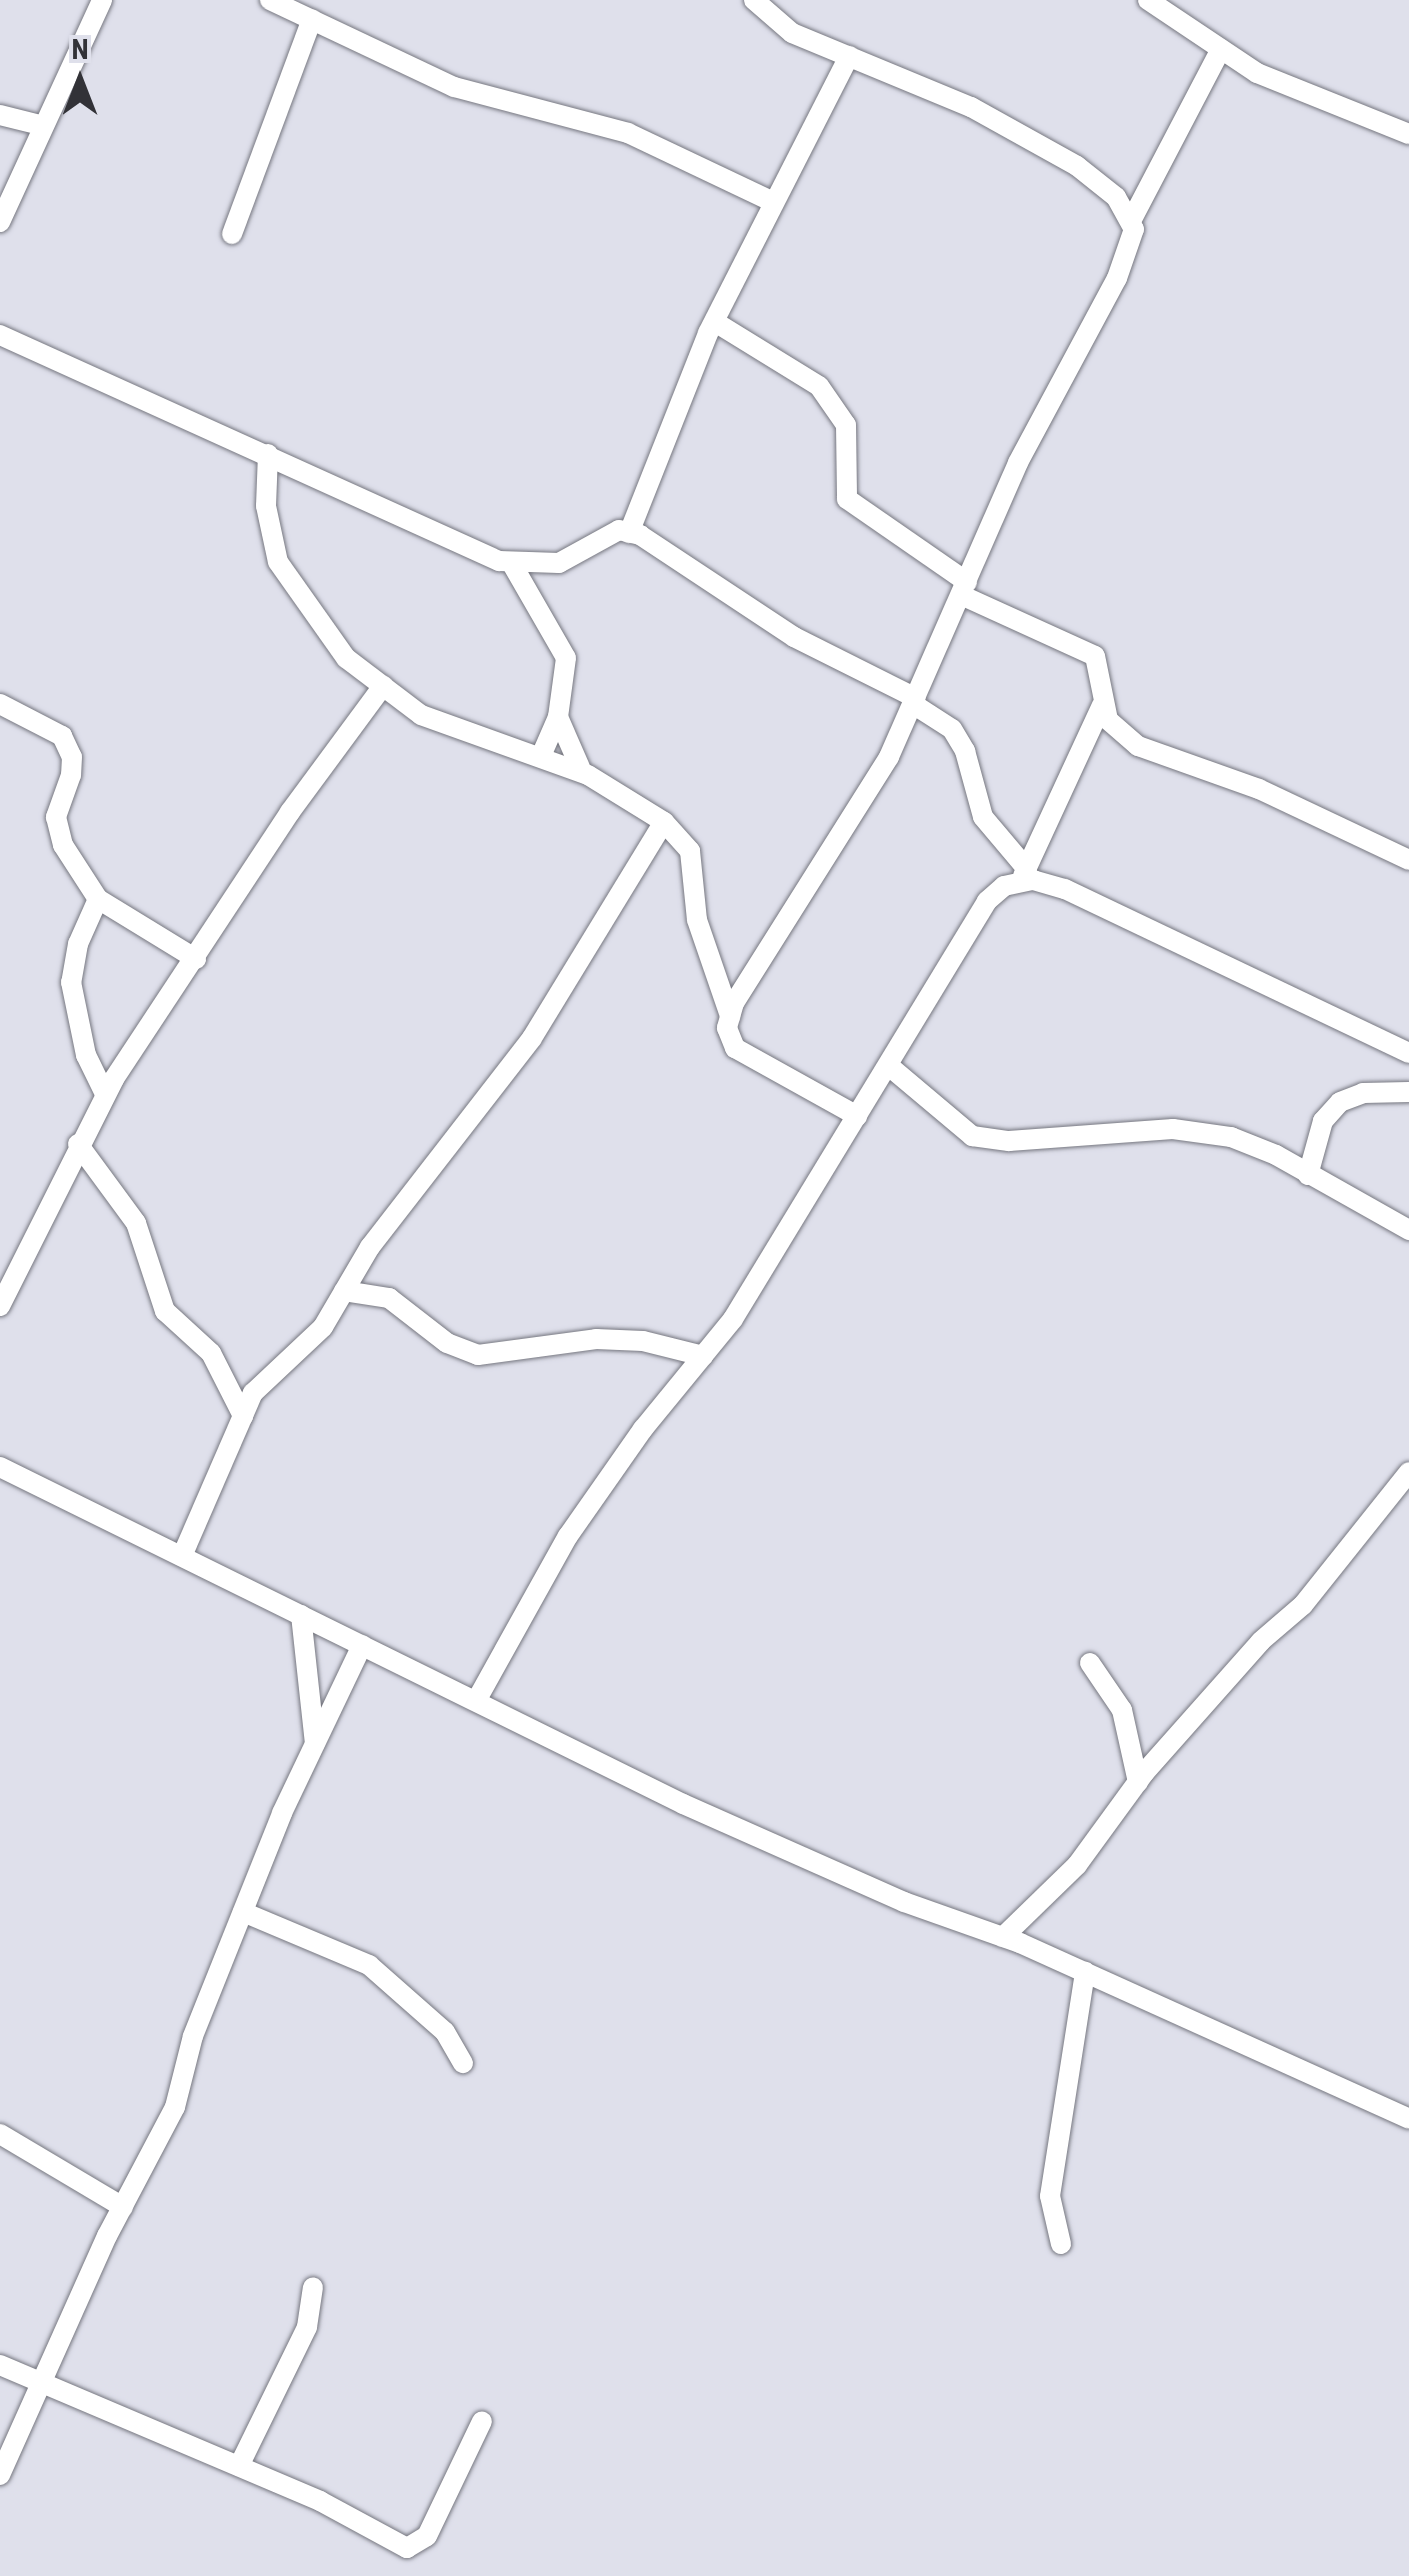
<!DOCTYPE html>
<style>
body{margin:0}
#map{position:relative;width:1409px;height:2576px;overflow:hidden;background:#dfe0eb;font-family:"Roboto Condensed",sans-serif}
div>[style]{position:absolute}
.roads{filter:drop-shadow(0 0 2px #767780) drop-shadow(0 0 2px #767780)}
.street>*{height:20px;margin:-10px;padding:0 10px;transform-origin:10px;border-radius:10px;background:#fff}
span{translate:-50% -50%;white-space:nowrap;text-align:center;line-height:1.15;-webkit-text-stroke:8px #dfe0eb;paint-order:stroke}
.north{position:absolute;left:30px;top:30px;width:100px;height:100px;-webkit-text-stroke:8px #dfe0eb;paint-order:stroke;rotate:0deg;font-size:28px;font-weight:700;line-height:40px;text-align:center;color:#323237}
.north::after{content:'';display:block;margin:auto;width:35px;height:45px;background:#323237;clip-path:polygon(50% 0,100% 100%,50% 72%,0 100%)}
</style>
<div id="map">
<div class="roads">
<div class="street">
<i style="left:270px;top:0;width:204px;rotate:25.3deg"></i>
<i style="left:454px;top:87px;width:180px;rotate:14.8deg"></i>
<i style="left:628px;top:133px;width:161px;rotate:25.4deg"></i>
<i style="left:754px;top:0;width:50px;rotate:41deg"></i>
<i style="left:792px;top:33px;width:194px;rotate:22.5deg"></i>
<i style="left:971px;top:107px;width:121px;rotate:29.1deg"></i>
<i style="left:1077px;top:166px;width:50px;rotate:38.5deg"></i>
<i style="left:1116px;top:197px;width:37px;rotate:61deg"></i>
<i style="left:1134px;top:229px;width:52px;rotate:109.1deg"></i>
<i style="left:1117px;top:278px;width:210px;rotate:118.2deg"></i>
<i style="left:1018px;top:463px;width:321px;rotate:113.7deg"></i>
<i style="left:889px;top:757px;width:291px;rotate:122.2deg"></i>
<i style="left:734px;top:1003px;width:26px;rotate:106deg"></i>
<i style="left:727px;top:1028px;width:22px;rotate:68deg"></i>
<i style="left:735px;top:1048px;width:140px;rotate:29.1deg"></i>
<i style="left:1148px;top:0;width:131px;rotate:33.8deg"></i>
<i style="left:1257px;top:73px;width:164px;rotate:21.9deg"></i>
<i style="left:0;top:115px;width:45px;rotate:14deg"></i>
<i style="left:1131px;top:221px;width:194px;rotate:-62.4deg"></i>
<i style="left:0;top:222px;width:244px;rotate:-65.3deg"></i>
<i style="left:232px;top:234px;width:229px;rotate:-69.6deg"></i>
<i style="left:715px;top:322px;width:122px;rotate:31.6deg"></i>
<i style="left:819px;top:386px;width:47px;rotate:55.3deg"></i>
<i style="left:846px;top:425px;width:74px;rotate:89.2deg"></i>
<i style="left:847px;top:499px;width:146px;rotate:34.7deg"></i>
<i style="left:0;top:335px;width:548px;rotate:24.37deg"></i>
<i style="left:499px;top:561px;width:60px;rotate:1.9deg"></i>
<i style="left:559px;top:563px;width:68px;rotate:-28.8deg"></i>
<i style="left:619px;top:530px;width:22px;rotate:13deg"></i>
<i style="left:640px;top:535px;width:185px;rotate:33.5deg"></i>
<i style="left:794px;top:637px;width:136px;rotate:26.6deg"></i>
<i style="left:268px;top:454px;width:52px;rotate:92.2deg"></i>
<i style="left:266px;top:506px;width:57px;rotate:77.9deg"></i>
<i style="left:278px;top:562px;width:118px;rotate:54.7deg"></i>
<i style="left:346px;top:658px;width:94px;rotate:37.2deg"></i>
<i style="left:421px;top:715px;width:177px;rotate:19.8deg"></i>
<i style="left:588px;top:775px;width:89px;rotate:31.7deg"></i>
<i style="left:664px;top:822px;width:39px;rotate:48deg"></i>
<i style="left:690px;top:851px;width:69px;rotate:84.2deg"></i>
<i style="left:697px;top:920px;width:102px;rotate:71deg"></i>
<i style="left:629px;top:533px;width:215px;rotate:-68.4deg"></i>
<i style="left:708px;top:333px;width:311px;rotate:-63deg"></i>
<i style="left:512px;top:564px;width:108px;rotate:60.1deg"></i>
<i style="left:566px;top:658px;width:60px;rotate:97.7deg"></i>
<i style="left:558px;top:717px;width:43px;rotate:113.6deg"></i>
<i style="left:961px;top:595px;width:147px;rotate:24.5deg"></i>
<i style="left:1095px;top:656px;width:65px;rotate:78.5deg"></i>
<i style="left:1108px;top:720px;width:40px;rotate:41deg"></i>
<i style="left:1138px;top:746px;width:128px;rotate:19.6deg"></i>
<i style="left:1259px;top:789px;width:166px;rotate:25.3deg"></i>
<i style="left:0;top:704px;width:70px;rotate:27.3deg"></i>
<i style="left:62px;top:736px;width:23px;rotate:65deg"></i>
<i style="left:72px;top:757px;width:18px;rotate:93deg"></i>
<i style="left:71px;top:775px;width:45px;rotate:109.7deg"></i>
<i style="left:56px;top:817px;width:29px;rotate:76deg"></i>
<i style="left:63px;top:845px;width:64px;rotate:57.1deg"></i>
<i style="left:98px;top:899px;width:115px;rotate:31.5deg"></i>
<i style="left:913px;top:704px;width:46px;rotate:32.7deg"></i>
<i style="left:952px;top:729px;width:26px;rotate:59deg"></i>
<i style="left:965px;top:751px;width:68px;rotate:74.7deg"></i>
<i style="left:983px;top:817px;width:68px;rotate:49.8deg"></i>
<i style="left:558px;top:717px;width:60px;rotate:66.4deg"></i>
<i style="left:1023px;top:876px;width:188px;rotate:-65.2deg"></i>
<i style="left:98px;top:899px;width:49px;rotate:114deg"></i>
<i style="left:78px;top:944px;width:39px;rotate:100deg"></i>
<i style="left:71px;top:982px;width:75px;rotate:78.4deg"></i>
<i style="left:86px;top:1055px;width:43px;rotate:64deg"></i>
<i style="left:889px;top:1066px;width:109px;rotate:40.1deg"></i>
<i style="left:972px;top:1136px;width:37px;rotate:8deg"></i>
<i style="left:1009px;top:1141px;width:164px;rotate:-4.2deg"></i>
<i style="left:1173px;top:1129px;width:59px;rotate:7.9deg"></i>
<i style="left:1231px;top:1137px;width:48px;rotate:21.8deg"></i>
<i style="left:1276px;top:1155px;width:153px;rotate:29.4deg"></i>
<i style="left:78px;top:1144px;width:98px;rotate:53.7deg"></i>
<i style="left:136px;top:1223px;width:93px;rotate:71.8deg"></i>
<i style="left:165px;top:1311px;width:62px;rotate:42.4deg"></i>
<i style="left:211px;top:1353px;width:71px;rotate:63.1deg"></i>
<i style="left:1308px;top:1175px;width:56px;rotate:-74.5deg"></i>
<i style="left:1323px;top:1121px;width:25px;rotate:-48deg"></i>
<i style="left:1340px;top:1102px;width:25px;rotate:-21deg"></i>
<i style="left:1363px;top:1093px;width:46px;rotate:-1.2deg"></i>
<i style="left:344px;top:1291px;width:46px;rotate:8.8deg"></i>
<i style="left:389px;top:1298px;width:73px;rotate:37.8deg"></i>
<i style="left:447px;top:1343px;width:33px;rotate:21deg"></i>
<i style="left:478px;top:1355px;width:119px;rotate:-7.7deg"></i>
<i style="left:596px;top:1339px;width:47px;rotate:2.4deg"></i>
<i style="left:643px;top:1341px;width:62px;rotate:14deg"></i>
<i style="left:0;top:1306px;width:254px;rotate:-63.3deg"></i>
<i style="left:114px;top:1079px;width:320px;rotate:-56.6deg"></i>
<i style="left:290px;top:812px;width:157px;rotate:-53.6deg"></i>
<i style="left:0;top:1467px;width:762px;rotate:26.26deg"></i>
<i style="left:683px;top:1804px;width:242px;rotate:23.9deg"></i>
<i style="left:904px;top:1902px;width:123px;rotate:19.5deg"></i>
<i style="left:1020px;top:1943px;width:427px;rotate:24.3deg"></i>
<i style="left:182px;top:1556px;width:178px;rotate:-66.5deg"></i>
<i style="left:253px;top:1393px;width:96px;rotate:-43.3deg"></i>
<i style="left:323px;top:1327px;width:93px;rotate:-59.6deg"></i>
<i style="left:370px;top:1247px;width:264px;rotate:-52.2deg"></i>
<i style="left:532px;top:1038px;width:253px;rotate:-58.6deg"></i>
<i style="left:301px;top:1615px;width:129px;rotate:83.8deg"></i>
<i style="left:1090px;top:1663px;width:57px;rotate:55.8deg"></i>
<i style="left:1122px;top:1710px;width:74px;rotate:77.5deg"></i>
<i style="left:476px;top:1701px;width:189px;rotate:-60.9deg"></i>
<i style="left:568px;top:1536px;width:131px;rotate:-55deg"></i>
<i style="left:643px;top:1429px;width:142px;rotate:-50.7deg"></i>
<i style="left:733px;top:1319px;width:489px;rotate:-58.7deg"></i>
<i style="left:987px;top:901px;width:23px;rotate:-41deg"></i>
<i style="left:1004px;top:886px;width:30px;rotate:-12deg"></i>
<i style="left:1033px;top:880px;width:33px;rotate:16deg"></i>
<i style="left:1065px;top:889px;width:381px;rotate:25.5deg"></i>
<i style="left:243px;top:1912px;width:137px;rotate:22.8deg"></i>
<i style="left:369px;top:1965px;width:101px;rotate:41.4deg"></i>
<i style="left:445px;top:2032px;width:36px;rotate:60deg"></i>
<i style="left:1003px;top:1937px;width:103px;rotate:-44.2deg"></i>
<i style="left:1077px;top:1865px;width:114px;rotate:-53.9deg"></i>
<i style="left:1144px;top:1773px;width:176px;rotate:-48.4deg"></i>
<i style="left:1261px;top:1641px;width:55px;rotate:-40.6deg"></i>
<i style="left:1303px;top:1605px;width:170px;rotate:-51.4deg"></i>
<i style="left:0;top:2134px;width:143px;rotate:30.7deg"></i>
<i style="left:1061px;top:2244px;width:49px;rotate:-102.9deg"></i>
<i style="left:1050px;top:2196px;width:227px;rotate:-81.1deg"></i>
<i style="left:0;top:2365px;width:348px;rotate:23deg"></i>
<i style="left:320px;top:2501px;width:99px;rotate:28.4deg"></i>
<i style="left:407px;top:2548px;width:23px;rotate:-31deg"></i>
<i style="left:427px;top:2536px;width:127px;rotate:-64.4deg"></i>
<i style="left:239px;top:2466px;width:155px;rotate:-63.9deg"></i>
<i style="left:307px;top:2327px;width:40px;rotate:-81.5deg"></i>
<i style="left:0;top:2475px;width:262px;rotate:-65.9deg"></i>
<i style="left:107px;top:2236px;width:146px;rotate:-62.2deg"></i>
<i style="left:175px;top:2107px;width:73px;rotate:-75.8deg"></i>
<i style="left:193px;top:2036px;width:240px;rotate:-68.2deg"></i>
<i style="left:282px;top:1813px;width:186px;rotate:-64.5deg"></i>
</div>
</div>
<div class="north">N</div>
</div>
